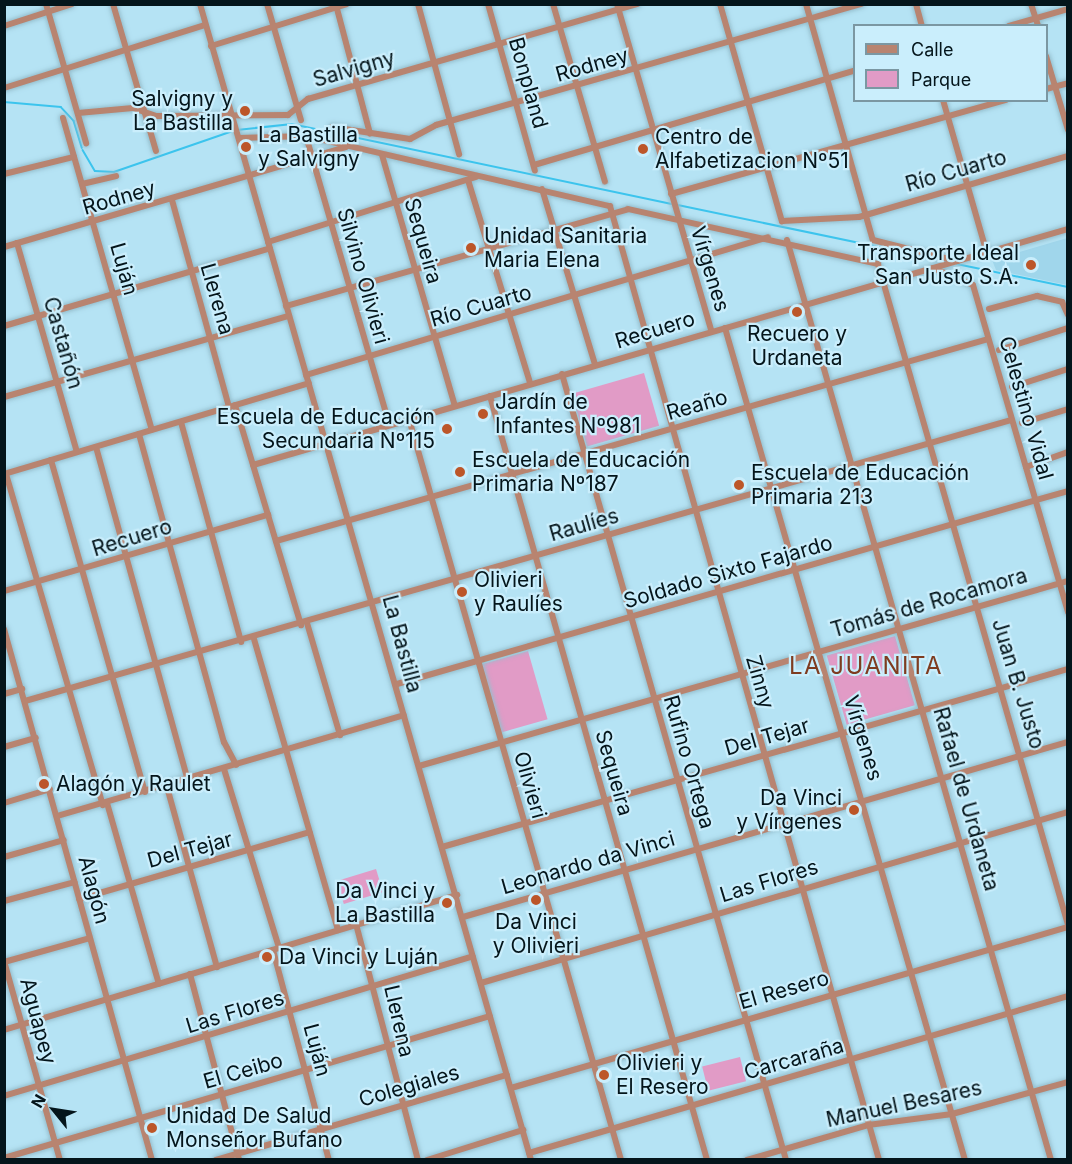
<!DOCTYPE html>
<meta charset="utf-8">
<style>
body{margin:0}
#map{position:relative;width:1072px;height:1164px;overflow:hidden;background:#b5e3f4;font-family:Inter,sans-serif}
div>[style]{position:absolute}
.built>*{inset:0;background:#a0d6eb}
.green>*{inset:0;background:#e19bc6;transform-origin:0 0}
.stream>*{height:1.5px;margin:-0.75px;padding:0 0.75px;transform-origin:0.75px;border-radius:0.75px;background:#3cc4ed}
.roads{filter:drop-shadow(0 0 2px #95becd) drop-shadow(0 0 2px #95becd)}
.minor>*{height:6px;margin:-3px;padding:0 3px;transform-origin:3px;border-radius:3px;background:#b88470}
.dots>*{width:16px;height:16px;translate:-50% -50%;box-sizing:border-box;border:3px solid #caeefc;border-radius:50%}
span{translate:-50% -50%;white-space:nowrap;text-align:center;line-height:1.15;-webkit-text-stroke:4.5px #caeefc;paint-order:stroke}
.street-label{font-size:21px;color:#04151b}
.poi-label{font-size:21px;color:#04151b}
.right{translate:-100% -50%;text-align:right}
.left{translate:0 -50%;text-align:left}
.quarter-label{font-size:24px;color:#7e3c20;letter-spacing:1.5px}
.frame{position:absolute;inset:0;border:6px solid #04151b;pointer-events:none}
.legend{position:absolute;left:853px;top:24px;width:195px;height:78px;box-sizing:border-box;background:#caeefc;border:2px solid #7b97a2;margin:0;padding:8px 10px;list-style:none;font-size:18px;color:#04151b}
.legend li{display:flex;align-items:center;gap:12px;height:30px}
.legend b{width:30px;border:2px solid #7b97a2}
.north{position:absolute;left:24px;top:1080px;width:60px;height:60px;-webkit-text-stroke:4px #caeefc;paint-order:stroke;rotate:300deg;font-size:16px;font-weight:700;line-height:24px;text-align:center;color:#04151b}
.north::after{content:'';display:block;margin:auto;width:21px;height:27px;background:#04151b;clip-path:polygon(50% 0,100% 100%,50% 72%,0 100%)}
</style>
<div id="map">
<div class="built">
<i style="clip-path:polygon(1067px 238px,1067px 285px,996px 270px,992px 260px)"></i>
</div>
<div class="green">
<i style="left:644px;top:373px;width:55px;height:75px;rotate:74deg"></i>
<i style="left:895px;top:636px;width:72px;height:71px;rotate:74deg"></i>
<i style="left:528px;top:651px;width:71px;height:48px;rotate:74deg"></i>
<i style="left:376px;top:869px;width:24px;height:41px;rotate:73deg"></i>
<i style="left:740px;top:1057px;width:25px;height:39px;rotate:76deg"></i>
</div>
<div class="stream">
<i style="left:4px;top:102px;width:57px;rotate:5deg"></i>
<i style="left:61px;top:107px;width:19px;rotate:47deg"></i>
<i style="left:74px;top:121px;width:28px;rotate:73deg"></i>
<i style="left:237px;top:130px;width:55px;rotate:-6.2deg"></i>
<i style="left:292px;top:124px;width:389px;rotate:11.9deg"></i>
<i style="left:83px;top:150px;width:24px;rotate:60deg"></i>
<i style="left:95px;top:171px;width:19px;rotate:3deg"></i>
<i style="left:114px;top:172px;width:126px;rotate:-19deg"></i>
<i style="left:678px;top:205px;width:274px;rotate:11.8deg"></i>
<i style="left:957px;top:264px;width:113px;rotate:11.7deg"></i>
</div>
<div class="roads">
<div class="minor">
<i style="left:46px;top:4px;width:145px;rotate:73.9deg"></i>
<i style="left:113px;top:4px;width:153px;rotate:73.7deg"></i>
<i style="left:200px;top:4px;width:1202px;rotate:74.02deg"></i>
<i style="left:267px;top:4px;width:121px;rotate:73.7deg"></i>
<i style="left:418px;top:4px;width:156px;rotate:74.7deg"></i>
<i style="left:488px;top:4px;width:173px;rotate:74.3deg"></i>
<i style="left:553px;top:4px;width:185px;rotate:73.7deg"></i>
<i style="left:617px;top:4px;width:339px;rotate:73.9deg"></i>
<i style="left:720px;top:4px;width:226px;rotate:74.1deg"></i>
<i style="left:782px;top:221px;width:77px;rotate:-3deg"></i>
<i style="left:859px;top:217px;width:218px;rotate:-16.3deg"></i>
<i style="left:806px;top:4px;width:245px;rotate:74.2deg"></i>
<i style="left:873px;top:240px;width:87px;rotate:14deg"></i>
<i style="left:916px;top:4px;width:23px;rotate:75deg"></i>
<i style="left:1031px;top:4px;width:23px;rotate:72deg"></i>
<i style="left:336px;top:5px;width:133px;rotate:75.2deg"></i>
<i style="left:4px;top:26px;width:71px;rotate:-17.9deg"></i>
<i style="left:1009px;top:26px;width:61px;rotate:-16.1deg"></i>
<i style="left:211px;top:46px;width:142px;rotate:-17.2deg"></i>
<i style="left:1046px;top:56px;width:77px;rotate:73.4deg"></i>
<i style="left:4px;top:88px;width:211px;rotate:-17.4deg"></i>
<i style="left:1046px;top:89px;width:23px;rotate:-15deg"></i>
<i style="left:943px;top:100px;width:159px;rotate:74deg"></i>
<i style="left:78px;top:113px;width:55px;rotate:-5.2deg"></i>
<i style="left:133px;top:108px;width:24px;rotate:19deg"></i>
<i style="left:156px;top:116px;width:132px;rotate:-0.4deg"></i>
<i style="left:288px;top:115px;width:26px;rotate:-39deg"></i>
<i style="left:308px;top:99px;width:343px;rotate:-16.1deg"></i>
<i style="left:63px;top:118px;width:324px;rotate:74.1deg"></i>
<i style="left:332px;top:127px;width:79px;rotate:8.7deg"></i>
<i style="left:410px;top:139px;width:30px;rotate:-28deg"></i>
<i style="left:436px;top:125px;width:443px;rotate:-15.9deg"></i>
<i style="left:306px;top:136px;width:300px;rotate:73.9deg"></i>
<i style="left:239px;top:138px;width:67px;rotate:-1.7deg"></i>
<i style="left:306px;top:136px;width:312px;rotate:13deg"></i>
<i style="left:610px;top:206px;width:991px;rotate:74.25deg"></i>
<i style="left:382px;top:155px;width:261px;rotate:73.8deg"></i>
<i style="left:534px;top:165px;width:334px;rotate:-16.4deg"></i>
<i style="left:4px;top:174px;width:72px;rotate:-13.7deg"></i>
<i style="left:468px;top:180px;width:212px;rotate:73deg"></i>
<i style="left:82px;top:184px;width:35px;rotate:-13deg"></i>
<i style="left:542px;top:189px;width:183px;rotate:73.2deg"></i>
<i style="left:671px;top:194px;width:348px;rotate:-15.7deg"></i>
<i style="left:172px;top:200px;width:215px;rotate:74.6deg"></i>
<i style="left:787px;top:240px;width:957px;rotate:73.99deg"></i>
<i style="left:268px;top:242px;width:218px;rotate:-17.4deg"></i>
<i style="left:17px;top:243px;width:217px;rotate:74deg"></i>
<i style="left:4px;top:247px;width:356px;rotate:-16.3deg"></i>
<i style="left:933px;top:268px;width:43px;rotate:23deg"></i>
<i style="left:973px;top:285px;width:341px;rotate:73.8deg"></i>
<i style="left:286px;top:306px;width:355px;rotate:-15.8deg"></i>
<i style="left:628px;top:209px;width:256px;rotate:12.4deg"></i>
<i style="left:878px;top:264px;width:688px;rotate:73.96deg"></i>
<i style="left:989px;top:309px;width:50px;rotate:-15.2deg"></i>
<i style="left:1037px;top:296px;width:26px;rotate:13deg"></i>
<i style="left:1062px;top:302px;width:14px;rotate:65deg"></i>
<i style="left:4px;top:326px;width:277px;rotate:-16.3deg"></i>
<i style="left:725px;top:328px;width:866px;rotate:73.91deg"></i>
<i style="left:999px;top:350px;width:72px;rotate:-17.7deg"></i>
<i style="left:562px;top:374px;width:817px;rotate:74.09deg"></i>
<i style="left:306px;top:375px;width:482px;rotate:-16.6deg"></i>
<i style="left:1012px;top:387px;width:59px;rotate:-17.8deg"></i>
<i style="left:490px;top:396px;width:794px;rotate:74.14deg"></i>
<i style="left:4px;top:397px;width:296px;rotate:-15.9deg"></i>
<i style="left:235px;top:405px;width:230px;rotate:73.3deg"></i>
<i style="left:409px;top:419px;width:771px;rotate:74.03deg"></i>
<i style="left:181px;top:422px;width:228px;rotate:74.7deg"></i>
<i style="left:1022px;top:423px;width:48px;rotate:-16.9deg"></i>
<i style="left:139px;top:434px;width:320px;rotate:74.6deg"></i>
<i style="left:224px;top:742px;width:26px;rotate:62deg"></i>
<i style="left:96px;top:447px;width:346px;rotate:74.6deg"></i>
<i style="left:51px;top:460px;width:345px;rotate:74.2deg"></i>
<i style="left:253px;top:465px;width:848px;rotate:-16.15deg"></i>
<i style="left:1026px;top:467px;width:45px;rotate:-19.7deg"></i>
<i style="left:4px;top:474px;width:318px;rotate:-16.6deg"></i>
<i style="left:6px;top:474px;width:345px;rotate:73.7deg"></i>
<i style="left:276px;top:541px;width:740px;rotate:-15.84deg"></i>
<i style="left:4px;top:591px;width:275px;rotate:-16.1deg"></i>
<i style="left:307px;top:623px;width:117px;rotate:73.6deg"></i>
<i style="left:4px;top:629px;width:551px;rotate:74.43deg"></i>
<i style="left:254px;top:639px;width:303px;rotate:73.9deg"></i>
<i style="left:397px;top:684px;width:698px;rotate:-16.05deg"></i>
<i style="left:4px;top:694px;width:19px;rotate:-16deg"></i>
<i style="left:25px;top:701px;width:1025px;rotate:-15.91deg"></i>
<i style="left:4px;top:747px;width:33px;rotate:-16deg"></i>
<i style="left:419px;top:766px;width:675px;rotate:-15.91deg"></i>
<i style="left:224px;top:769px;width:187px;rotate:72.9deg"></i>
<i style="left:167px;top:787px;width:187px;rotate:74.5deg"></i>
<i style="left:4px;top:803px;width:48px;rotate:-16.9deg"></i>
<i style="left:107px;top:803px;width:188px;rotate:74deg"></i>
<i style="left:57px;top:816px;width:361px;rotate:-16.2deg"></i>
<i style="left:442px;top:847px;width:651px;rotate:-15.87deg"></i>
<i style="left:4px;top:857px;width:62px;rotate:-15.8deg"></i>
<i style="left:79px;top:899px;width:240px;rotate:-16.2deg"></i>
<i style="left:4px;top:901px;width:73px;rotate:-15deg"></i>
<i style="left:463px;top:917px;width:630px;rotate:-16.13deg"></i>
<i style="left:356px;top:924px;width:244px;rotate:75.3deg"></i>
<i style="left:273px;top:950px;width:217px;rotate:75.1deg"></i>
<i style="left:4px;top:961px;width:207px;rotate:74.3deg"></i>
<i style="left:4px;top:962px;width:89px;rotate:-15.6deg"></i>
<i style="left:190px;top:974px;width:192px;rotate:75.2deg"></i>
<i style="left:481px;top:983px;width:611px;rotate:-16.24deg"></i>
<i style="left:4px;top:1030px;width:473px;rotate:-16.6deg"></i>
<i style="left:511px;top:1088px;width:580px;rotate:-16.12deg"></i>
<i style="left:4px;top:1096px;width:489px;rotate:-16.6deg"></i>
<i style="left:529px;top:1153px;width:561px;rotate:-16.24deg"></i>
<i style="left:4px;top:1158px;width:506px;rotate:-16.29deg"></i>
<i style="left:216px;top:1160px;width:303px;rotate:-16.3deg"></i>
<i style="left:427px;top:1160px;width:101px;rotate:-17.4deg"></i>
<i style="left:747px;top:1160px;width:126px;rotate:-16.1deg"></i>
<i style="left:868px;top:1125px;width:85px;rotate:-7.5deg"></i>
<i style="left:952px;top:1114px;width:120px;rotate:-15.4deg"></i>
</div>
</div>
<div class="dots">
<i style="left:245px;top:111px;background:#bc5629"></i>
<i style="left:246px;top:147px;background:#bc5629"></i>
<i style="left:643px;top:149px;background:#bc5629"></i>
<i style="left:471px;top:248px;background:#bc5629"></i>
<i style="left:1031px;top:265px;background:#bc5629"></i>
<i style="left:797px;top:312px;background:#bc5629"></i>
<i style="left:483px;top:414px;background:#bc5629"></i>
<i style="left:447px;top:429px;background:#bc5629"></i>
<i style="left:460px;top:472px;background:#bc5629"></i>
<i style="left:739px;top:485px;background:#bc5629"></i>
<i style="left:462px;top:592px;background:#bc5629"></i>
<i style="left:44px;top:784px;background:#bc5629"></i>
<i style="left:854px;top:810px;background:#bc5629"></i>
<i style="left:536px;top:900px;background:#bc5629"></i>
<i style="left:447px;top:903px;background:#bc5629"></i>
<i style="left:267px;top:957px;background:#bc5629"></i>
<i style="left:604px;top:1075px;background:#bc5629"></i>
<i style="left:152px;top:1128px;background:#bc5629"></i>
</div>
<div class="street-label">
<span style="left:592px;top:65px;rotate:-16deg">Rodney</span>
<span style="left:354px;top:69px;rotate:-16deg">Salvigny</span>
<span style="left:528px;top:83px;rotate:74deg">Bonpland</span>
<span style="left:956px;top:171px;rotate:-16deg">Río Cuarto</span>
<span style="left:119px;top:198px;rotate:-16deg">Rodney</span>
<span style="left:423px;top:241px;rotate:74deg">Sequeira</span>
<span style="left:124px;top:269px;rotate:74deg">Luján</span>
<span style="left:710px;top:269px;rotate:73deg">Vírgenes</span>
<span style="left:363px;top:276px;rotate:74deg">Silvino Olivieri</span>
<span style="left:217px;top:299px;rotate:74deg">Llerena</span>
<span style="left:481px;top:306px;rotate:-16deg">Río Cuarto</span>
<span style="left:655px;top:330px;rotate:-17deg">Recuero</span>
<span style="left:63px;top:343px;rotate:74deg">Castañón</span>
<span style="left:697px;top:405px;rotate:-16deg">Reaño</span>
<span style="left:1026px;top:408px;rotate:74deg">Celestino Vidal</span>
<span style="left:584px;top:525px;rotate:-16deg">Raulíes</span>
<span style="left:132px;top:538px;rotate:-17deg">Recuero</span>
<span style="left:728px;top:572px;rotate:-16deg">Soldado Sixto Fajardo</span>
<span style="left:929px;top:603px;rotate:-16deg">Tomás de Rocamora</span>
<span style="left:402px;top:644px;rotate:75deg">La Bastilla</span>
<span style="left:760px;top:682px;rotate:74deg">Zinny</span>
<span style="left:1018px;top:684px;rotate:73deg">Juan B. Justo</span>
<span style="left:767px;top:737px;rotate:-16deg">Del Tejar</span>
<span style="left:863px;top:738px;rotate:73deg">Vírgenes</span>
<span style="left:689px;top:762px;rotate:74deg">Rufino Ortega</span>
<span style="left:614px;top:773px;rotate:74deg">Sequeira</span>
<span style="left:530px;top:785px;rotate:74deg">Olivieri</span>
<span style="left:966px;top:799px;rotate:74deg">Rafael de Urdaneta</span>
<span style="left:190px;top:850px;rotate:-15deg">Del Tejar</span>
<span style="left:588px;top:863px;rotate:-16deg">Leonardo da Vinci</span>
<span style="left:769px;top:881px;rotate:-17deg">Las Flores</span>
<span style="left:94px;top:890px;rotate:75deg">Alagón</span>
<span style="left:784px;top:990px;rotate:-16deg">El Resero</span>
<span style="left:235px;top:1012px;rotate:-17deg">Las Flores</span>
<span style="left:38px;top:1021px;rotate:75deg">Aguapey</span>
<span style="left:399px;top:1021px;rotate:77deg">Llerena</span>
<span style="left:317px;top:1050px;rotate:75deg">Luján</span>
<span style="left:794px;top:1059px;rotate:-16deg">Carcaraña</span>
<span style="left:243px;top:1071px;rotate:-16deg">El Ceibo</span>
<span style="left:409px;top:1086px;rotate:-16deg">Colegiales</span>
<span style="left:904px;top:1104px;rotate:-12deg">Manuel Besares</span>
</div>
<div class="poi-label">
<span class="right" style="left:233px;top:111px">Salvigny y<br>La Bastilla</span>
<span class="left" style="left:258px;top:147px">La Bastilla<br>y Salvigny</span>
<span class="left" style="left:655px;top:149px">Centro de<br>Alfabetizacion Nº51</span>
<span class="left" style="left:484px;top:248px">Unidad Sanitaria<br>Maria Elena</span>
<span class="right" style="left:1019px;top:265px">Transporte Ideal<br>San Justo S.A.</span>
<span style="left:797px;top:346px">Recuero y<br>Urdaneta</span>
<span class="left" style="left:495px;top:414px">Jardín de<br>Infantes Nº981</span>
<span class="right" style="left:435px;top:429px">Escuela de Educación<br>Secundaria Nº115</span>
<span class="left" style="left:472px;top:472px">Escuela de Educación<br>Primaria Nº187</span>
<span class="left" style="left:751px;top:485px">Escuela de Educación<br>Primaria 213</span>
<span class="left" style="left:474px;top:592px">Olivieri<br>y Raulíes</span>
<span class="left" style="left:56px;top:784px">Alagón y Raulet</span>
<span class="right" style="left:842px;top:810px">Da Vinci<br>y Vírgenes</span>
<span class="right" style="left:435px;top:903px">Da Vinci y<br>La Bastilla</span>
<span style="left:536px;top:934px">Da Vinci<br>y Olivieri</span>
<span class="left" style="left:279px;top:957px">Da Vinci y Luján</span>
<span class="left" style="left:616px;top:1075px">Olivieri y<br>El Resero</span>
<span class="left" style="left:166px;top:1128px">Unidad De Salud<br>Monseñor Bufano</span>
</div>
<div class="quarter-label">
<span style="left:866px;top:666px">LA JUANITA</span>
</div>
<div class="frame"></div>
<ul class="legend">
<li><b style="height:8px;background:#b88470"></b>Calle</li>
<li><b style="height:16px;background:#e19bc6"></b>Parque</li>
</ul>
<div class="north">N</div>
</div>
